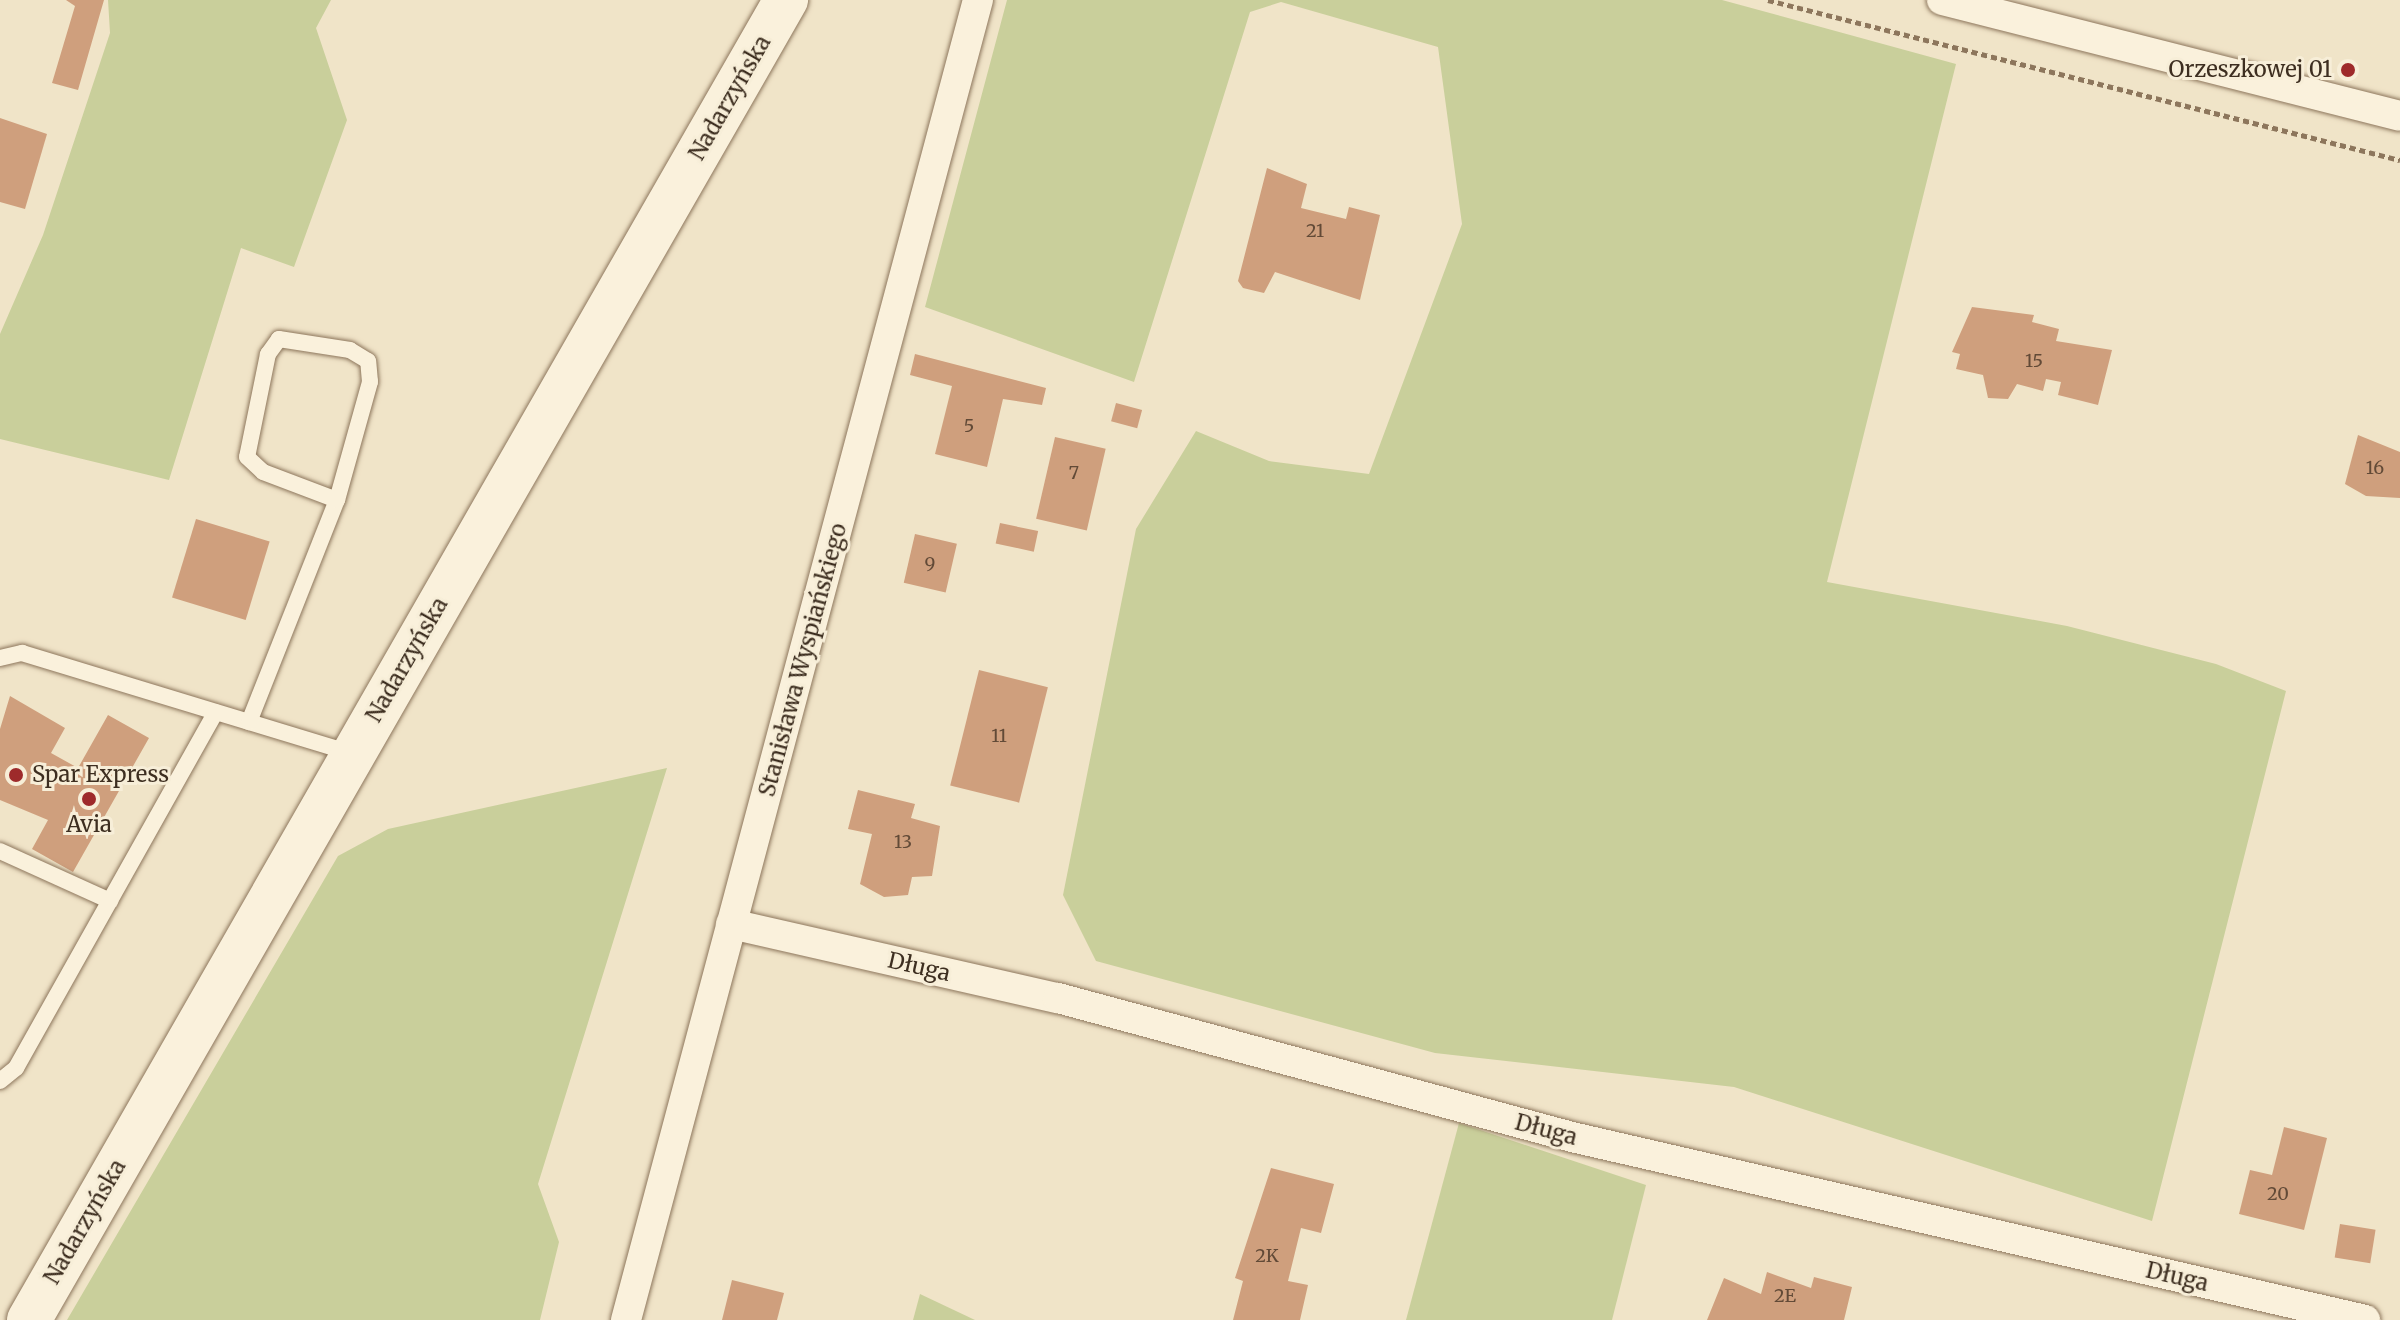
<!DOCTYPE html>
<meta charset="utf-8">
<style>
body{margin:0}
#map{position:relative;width:2400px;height:1320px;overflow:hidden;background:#f0e4c8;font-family:Merriweather,serif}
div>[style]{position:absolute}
.green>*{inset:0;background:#c9cf9b}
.building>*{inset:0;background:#cf9f7d;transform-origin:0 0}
.path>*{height:5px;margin-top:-2.5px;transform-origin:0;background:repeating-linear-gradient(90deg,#8d765c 0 6px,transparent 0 10px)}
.roads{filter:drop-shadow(0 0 2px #8d765c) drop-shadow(0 0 2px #8d765c)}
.lane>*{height:16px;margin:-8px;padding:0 8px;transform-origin:8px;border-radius:8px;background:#faf1dc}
.street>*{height:30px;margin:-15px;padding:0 15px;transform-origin:15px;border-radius:15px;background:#faf1dc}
.secondary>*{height:44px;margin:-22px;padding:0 22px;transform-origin:22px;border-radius:22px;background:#faf1dc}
.dots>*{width:22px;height:22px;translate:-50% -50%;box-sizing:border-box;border:4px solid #f7eed8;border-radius:50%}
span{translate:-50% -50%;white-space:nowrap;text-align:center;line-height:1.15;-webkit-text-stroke:6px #f7eed8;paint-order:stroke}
.number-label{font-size:18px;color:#624a37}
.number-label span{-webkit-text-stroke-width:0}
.poi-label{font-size:22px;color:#3d2e20}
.right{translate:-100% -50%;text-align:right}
.left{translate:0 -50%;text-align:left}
.street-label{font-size:22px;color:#3d2e20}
</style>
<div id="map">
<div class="green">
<i style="clip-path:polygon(108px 0,331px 0,316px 28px,347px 120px,294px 267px,241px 248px,169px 480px,0 439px,0 334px,43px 235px,110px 33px)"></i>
<i style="clip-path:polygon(1007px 0,1722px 0,1956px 64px,1827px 582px,2067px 626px,2216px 664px,2286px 691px,2152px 1221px,1734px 1087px,1435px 1053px,1096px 961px,1063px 895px,1136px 529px,1196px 431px,1269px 461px,1369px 474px,1462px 224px,1438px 47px,1281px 2px,1250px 12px,1134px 382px,925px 307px)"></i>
<i style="clip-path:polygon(667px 768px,538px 1184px,559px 1242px,540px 1320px,67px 1320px,338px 856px,388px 829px)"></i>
<i style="clip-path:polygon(1459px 1123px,1646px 1185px,1612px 1320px,1406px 1320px)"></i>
<i style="clip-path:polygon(920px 1294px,975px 1320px,913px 1320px)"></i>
</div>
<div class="building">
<i style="clip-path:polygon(66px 0,104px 0,78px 90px,52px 83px,75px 6px)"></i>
<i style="clip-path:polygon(0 118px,47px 134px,25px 209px,0 202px)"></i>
<i style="clip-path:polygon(1267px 168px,1307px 184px,1301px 208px,1346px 219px,1349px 207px,1380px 215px,1360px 300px,1275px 272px,1264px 293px,1243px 288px,1238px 281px)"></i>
<i style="clip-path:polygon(1972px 307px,2034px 315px,2032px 322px,2059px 329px,2056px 341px,2112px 350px,2098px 405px,2058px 395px,2061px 382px,2046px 379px,2043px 391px,2017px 384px,2008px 399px,1988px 398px,1983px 375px,1956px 369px,1960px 354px,1952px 352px)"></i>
<i style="clip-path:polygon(915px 354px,1046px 388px,1042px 405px,1003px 399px,987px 467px,935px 454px,952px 386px,910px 375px)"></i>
<i style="left:1116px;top:403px;width:27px;height:19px;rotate:15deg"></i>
<i style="clip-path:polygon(2358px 435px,2400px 452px,2400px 498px,2366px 496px,2345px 484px)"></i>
<i style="left:1055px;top:437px;width:52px;height:84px;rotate:13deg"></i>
<i style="left:196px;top:519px;width:77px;height:82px;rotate:17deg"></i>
<i style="left:1000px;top:523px;width:39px;height:21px;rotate:12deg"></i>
<i style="left:915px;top:534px;width:43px;height:50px;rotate:13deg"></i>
<i style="left:979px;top:670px;width:71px;height:119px;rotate:14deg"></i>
<i style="clip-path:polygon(10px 696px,65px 728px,51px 753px,78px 768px,108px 715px,149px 738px,73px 872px,32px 849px,48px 820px,0 800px,0 729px)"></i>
<i style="clip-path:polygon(858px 790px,915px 804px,911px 818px,940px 826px,932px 876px,912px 877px,908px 895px,884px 897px,860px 884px,872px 834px,848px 829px)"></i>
<i style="clip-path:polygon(2284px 1127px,2327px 1138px,2304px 1230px,2239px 1214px,2250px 1170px,2272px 1175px)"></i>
<i style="clip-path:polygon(1271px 1168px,1334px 1184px,1321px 1233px,1301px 1228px,1288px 1281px,1308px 1285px,1300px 1320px,1233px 1320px,1243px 1281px,1235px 1278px)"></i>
<i style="left:2340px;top:1224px;width:36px;height:34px;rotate:9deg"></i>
<i style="clip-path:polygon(1767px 1272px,1811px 1288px,1814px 1277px,1852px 1287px,1844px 1320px,1707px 1320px,1724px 1278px,1761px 1294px)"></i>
<i style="clip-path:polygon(732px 1280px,784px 1293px,777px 1320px,722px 1320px)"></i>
</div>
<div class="path">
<i style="left:1768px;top:0;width:652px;rotate:14.21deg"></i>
</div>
<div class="roads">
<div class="lane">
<i style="left:0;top:658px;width:23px;rotate:-13deg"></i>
<i style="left:22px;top:653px;width:345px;rotate:16.9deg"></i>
<i style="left:249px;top:722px;width:239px;rotate:-68.4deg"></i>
<i style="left:337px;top:500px;width:123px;rotate:-74.4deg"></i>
<i style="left:370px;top:382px;width:21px;rotate:-95deg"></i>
<i style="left:368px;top:361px;width:21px;rotate:-149deg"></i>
<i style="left:350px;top:350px;width:72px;rotate:-171.2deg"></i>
<i style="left:279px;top:339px;width:19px;rotate:126deg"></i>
<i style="left:268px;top:354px;width:105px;rotate:101.5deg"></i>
<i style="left:247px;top:457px;width:22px;rotate:43deg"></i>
<i style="left:263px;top:472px;width:79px;rotate:20.7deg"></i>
<i style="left:0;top:851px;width:121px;rotate:24.4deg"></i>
<i style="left:0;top:1081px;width:21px;rotate:-39deg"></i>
<i style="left:16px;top:1068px;width:408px;rotate:-60.7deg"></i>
</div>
<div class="street">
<i style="left:1942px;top:0;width:472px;rotate:14.2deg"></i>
<i style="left:731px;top:924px;width:335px;rotate:12.8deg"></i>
<i style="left:1058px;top:998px;width:532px;rotate:15.13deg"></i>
<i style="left:1572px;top:1137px;width:814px;rotate:12.99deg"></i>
<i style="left:626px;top:1320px;width:1366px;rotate:-75.07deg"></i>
</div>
<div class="secondary">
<i style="left:29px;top:1320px;width:1522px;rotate:-60.17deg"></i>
</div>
</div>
<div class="dots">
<i style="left:2348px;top:70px;background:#9e2a2b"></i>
<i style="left:16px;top:775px;background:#9e2a2b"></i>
<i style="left:89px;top:799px;background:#9e2a2b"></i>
</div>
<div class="number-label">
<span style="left:1315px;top:231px">21</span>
<span style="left:2034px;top:361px">15</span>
<span style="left:969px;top:426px">5</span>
<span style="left:2375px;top:468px">16</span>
<span style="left:1074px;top:473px">7</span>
<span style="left:930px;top:564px">9</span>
<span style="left:999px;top:736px">11</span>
<span style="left:903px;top:842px">13</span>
<span style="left:2278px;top:1194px">20</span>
<span style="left:1267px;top:1256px">2K</span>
<span style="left:1785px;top:1296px">2E</span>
</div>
<div class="poi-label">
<span class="right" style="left:2332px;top:70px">Orzeszkowej 01</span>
<span class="left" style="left:32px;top:775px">Spar Express</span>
<span style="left:89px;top:825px">Avia</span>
</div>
<div class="street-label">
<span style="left:730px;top:98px;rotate:-60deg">Nadarzyńska</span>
<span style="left:407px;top:660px;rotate:-60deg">Nadarzyńska</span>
<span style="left:803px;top:660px;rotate:-75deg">Stanisława Wyspiańskiego</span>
<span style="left:919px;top:967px;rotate:13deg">Długa</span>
<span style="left:1546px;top:1130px;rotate:15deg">Długa</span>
<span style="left:85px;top:1222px;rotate:-60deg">Nadarzyńska</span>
<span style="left:2177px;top:1277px;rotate:13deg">Długa</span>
</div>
</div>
